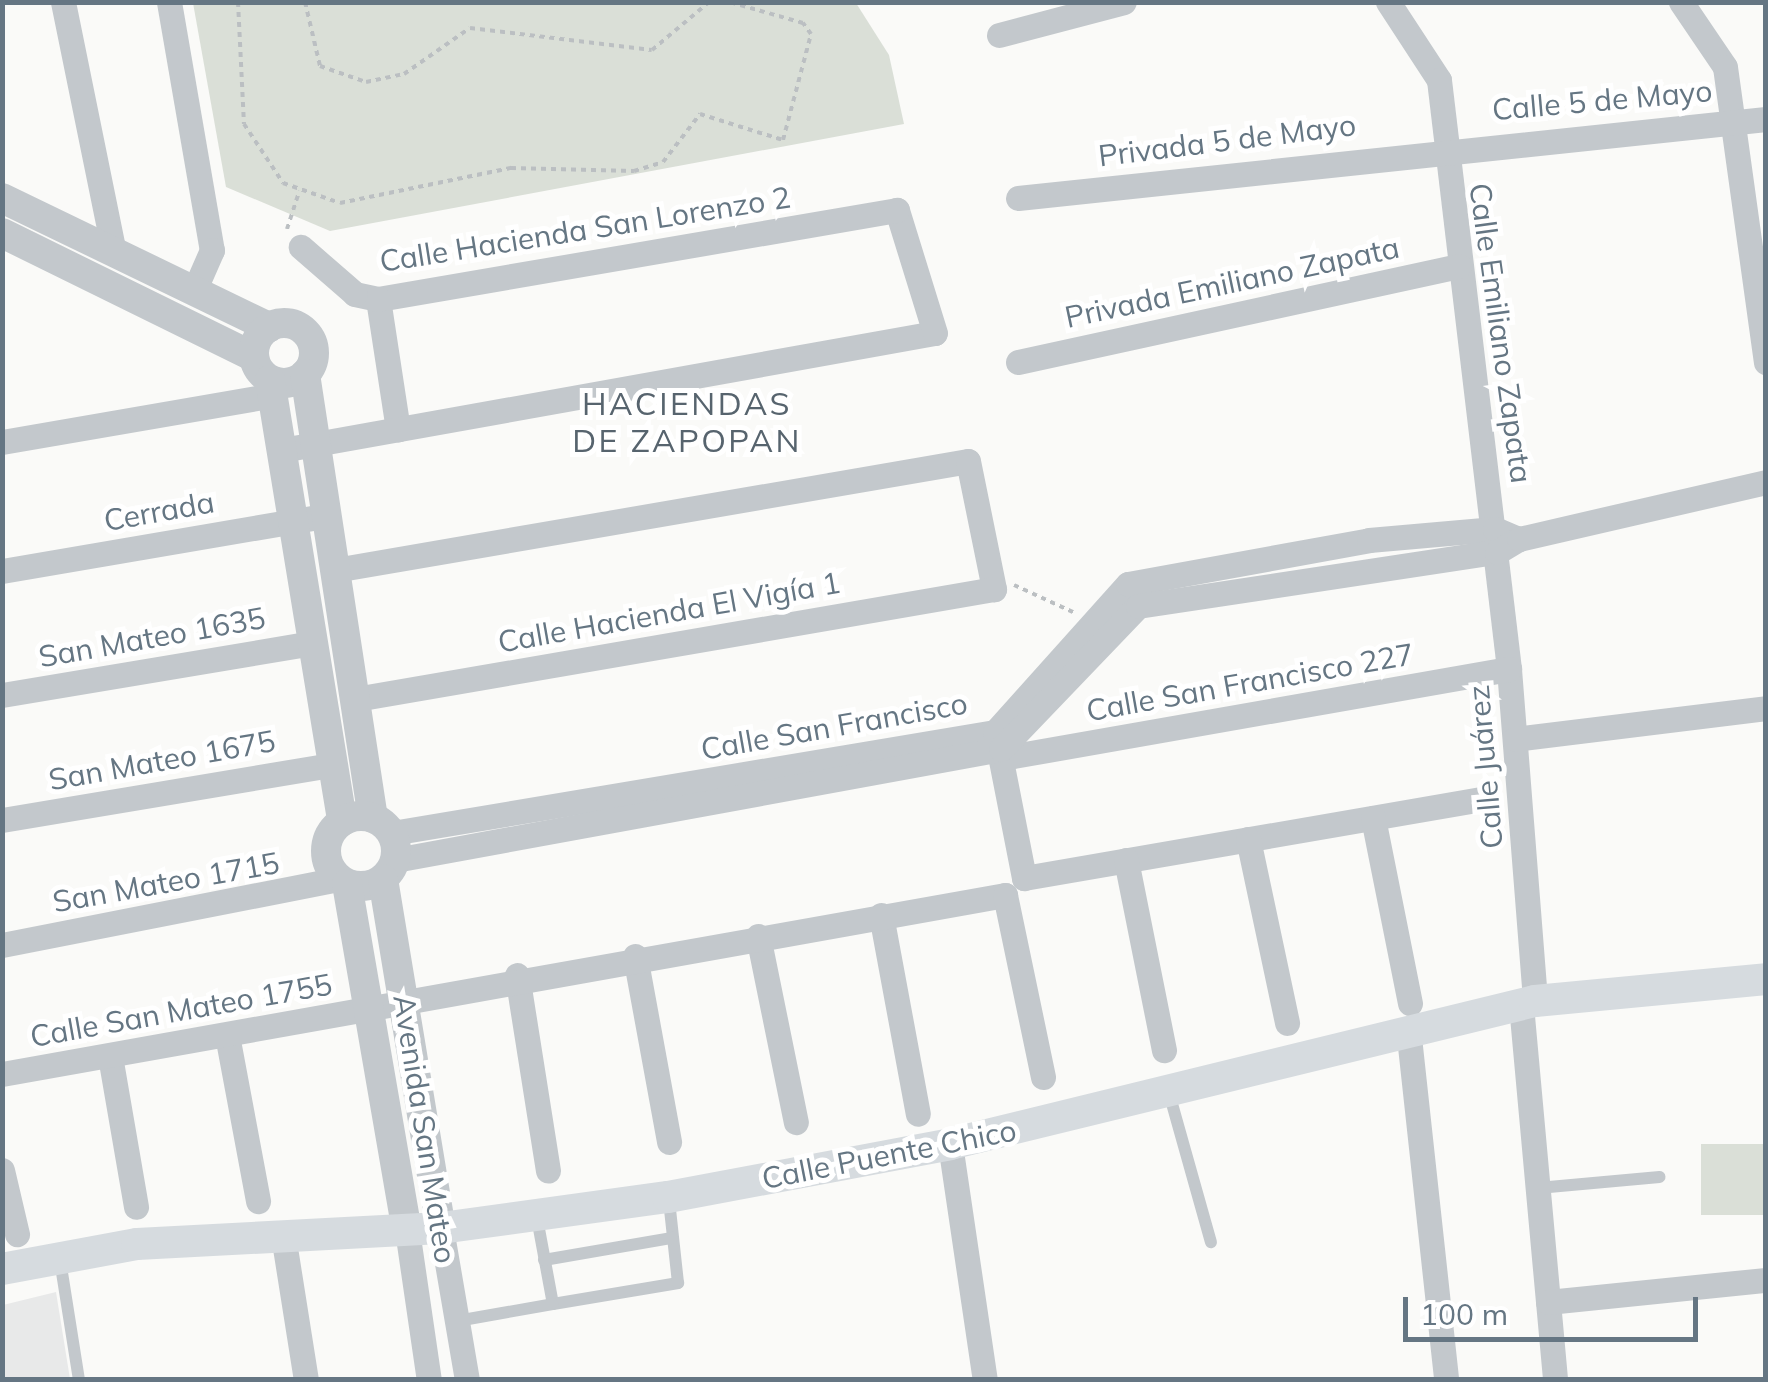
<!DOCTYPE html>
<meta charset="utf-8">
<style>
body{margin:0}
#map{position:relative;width:1768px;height:1382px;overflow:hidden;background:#fafaf8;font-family:Mulish,sans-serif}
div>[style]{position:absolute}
.built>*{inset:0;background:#e8e9e9}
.green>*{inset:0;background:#dadfd7;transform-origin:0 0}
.path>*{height:4px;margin-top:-2px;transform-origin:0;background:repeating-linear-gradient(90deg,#bbbfc2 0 5px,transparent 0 10px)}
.service>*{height:12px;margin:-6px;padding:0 6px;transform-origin:6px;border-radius:6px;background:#c3c8cc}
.minor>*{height:25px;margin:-12.5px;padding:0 12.5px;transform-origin:12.5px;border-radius:12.5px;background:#c3c8cc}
.tertiary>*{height:30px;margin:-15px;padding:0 15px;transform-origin:15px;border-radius:15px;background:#c3c8cc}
.tertiary>.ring{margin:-15px;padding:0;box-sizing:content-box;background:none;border:30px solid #c3c8cc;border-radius:50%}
.secondary>*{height:32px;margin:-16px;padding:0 16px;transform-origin:16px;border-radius:16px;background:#d6dbdf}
span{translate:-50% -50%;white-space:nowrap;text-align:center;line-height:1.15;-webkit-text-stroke:10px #fff;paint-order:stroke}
.street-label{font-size:30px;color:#657683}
.neighbourhood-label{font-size:32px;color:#57646e;letter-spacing:2.5px}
.frame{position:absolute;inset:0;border:5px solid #657683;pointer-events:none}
.scale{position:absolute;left:1403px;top:1297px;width:295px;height:45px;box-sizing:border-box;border:5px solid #657683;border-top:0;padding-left:12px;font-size:30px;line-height:35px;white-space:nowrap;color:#657683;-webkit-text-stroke:8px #fff;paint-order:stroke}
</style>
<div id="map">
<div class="built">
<i style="clip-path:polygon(56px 1292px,70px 1379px,3px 1379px,3px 1305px)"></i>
</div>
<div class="green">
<i style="clip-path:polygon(193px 3px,856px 3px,889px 55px,904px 124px,330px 231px,226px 187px)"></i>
<i style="left:1765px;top:1144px;width:71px;height:64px;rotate:90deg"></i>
</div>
<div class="path">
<i style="left:238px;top:2px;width:122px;rotate:87.2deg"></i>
<i style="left:244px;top:124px;width:71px;rotate:56.5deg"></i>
<i style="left:283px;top:183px;width:60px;rotate:19.3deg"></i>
<i style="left:340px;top:203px;width:175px;rotate:-11.6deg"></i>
<i style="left:511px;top:168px;width:123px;rotate:1.4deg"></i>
<i style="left:634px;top:171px;width:30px;rotate:-17deg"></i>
<i style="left:663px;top:162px;width:61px;rotate:-52.4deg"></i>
<i style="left:700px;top:114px;width:87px;rotate:17.4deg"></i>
<i style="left:783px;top:140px;width:110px;rotate:-75.2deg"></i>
<i style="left:811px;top:34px;width:14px;rotate:-126deg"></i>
<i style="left:803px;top:23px;width:76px;rotate:-164deg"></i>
<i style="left:305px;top:2px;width:66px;rotate:76.8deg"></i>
<i style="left:320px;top:66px;width:49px;rotate:19.2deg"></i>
<i style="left:366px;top:82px;width:39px;rotate:-12deg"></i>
<i style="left:404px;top:74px;width:80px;rotate:-34.9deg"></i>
<i style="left:470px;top:28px;width:183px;rotate:6.9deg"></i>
<i style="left:652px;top:50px;width:75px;rotate:-40.1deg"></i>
<i style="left:287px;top:229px;width:40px;rotate:-72deg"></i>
<i style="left:1014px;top:585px;width:65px;rotate:24.6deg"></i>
</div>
<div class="service">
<i style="left:1169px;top:1093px;width:155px;rotate:74.3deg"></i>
<i style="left:1538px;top:1188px;width:122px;rotate:-5.2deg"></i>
<i style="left:537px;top:1218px;width:87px;rotate:79.5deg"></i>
<i style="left:553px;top:1304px;width:127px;rotate:-9.5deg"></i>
<i style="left:678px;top:1283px;width:83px;rotate:-96.2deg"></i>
<i style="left:60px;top:1260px;width:121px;rotate:81deg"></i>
<i style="left:544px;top:1260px;width:130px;rotate:-9.8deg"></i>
<i style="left:457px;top:1321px;width:97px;rotate:-10deg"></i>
</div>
<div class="minor">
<i style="left:63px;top:2px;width:255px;rotate:78.5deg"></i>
<i style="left:169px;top:2px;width:252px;rotate:80.2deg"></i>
<i style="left:212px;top:250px;width:45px;rotate:113.7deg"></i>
<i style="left:1388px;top:2px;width:93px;rotate:56.8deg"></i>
<i style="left:1439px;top:80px;width:593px;rotate:83.22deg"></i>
<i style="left:1509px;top:669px;width:333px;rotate:85.5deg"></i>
<i style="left:1681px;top:2px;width:78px;rotate:55.9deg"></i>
<i style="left:1725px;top:67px;width:298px;rotate:82.1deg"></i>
<i style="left:999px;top:35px;width:129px;rotate:-14.8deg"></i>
<i style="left:1018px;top:198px;width:752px;rotate:-6.03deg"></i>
<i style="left:378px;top:299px;width:132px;rotate:81.3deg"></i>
<i style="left:1018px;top:362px;width:451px;rotate:-12.3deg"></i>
<i style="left:2px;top:442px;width:275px;rotate:-9.8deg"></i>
<i style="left:282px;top:450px;width:663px;rotate:-10.16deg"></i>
<i style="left:935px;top:333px;width:129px;rotate:-107.2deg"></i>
<i style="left:897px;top:210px;width:527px;rotate:170.27deg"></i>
<i style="left:378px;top:299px;width:24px;rotate:-168deg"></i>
<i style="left:355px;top:294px;width:72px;rotate:-139deg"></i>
<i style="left:335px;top:570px;width:642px;rotate:-9.77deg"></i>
<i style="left:968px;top:461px;width:131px;rotate:78.5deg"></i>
<i style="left:994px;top:589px;width:647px;rotate:170.22deg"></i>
<i style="left:2px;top:571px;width:314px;rotate:-9.7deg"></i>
<i style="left:2px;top:695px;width:314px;rotate:-9.5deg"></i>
<i style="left:996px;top:735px;width:146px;rotate:78.9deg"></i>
<i style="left:1024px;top:878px;width:465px;rotate:-9.8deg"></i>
<i style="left:1515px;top:739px;width:253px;rotate:-7deg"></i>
<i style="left:1002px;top:758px;width:515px;rotate:-9.96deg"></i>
<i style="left:1373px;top:818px;width:189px;rotate:78.7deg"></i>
<i style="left:2px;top:820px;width:335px;rotate:-9.5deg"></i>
<i style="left:392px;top:833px;width:611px;rotate:-9.51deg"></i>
<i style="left:995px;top:732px;width:199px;rotate:-48.1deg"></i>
<i style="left:1128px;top:584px;width:245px;rotate:-10.3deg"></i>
<i style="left:1369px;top:540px;width:126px;rotate:-5deg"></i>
<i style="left:1495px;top:529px;width:26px;rotate:23deg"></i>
<i style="left:1248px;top:839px;width:188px;rotate:78deg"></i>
<i style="left:395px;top:860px;width:616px;rotate:-10.38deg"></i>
<i style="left:1001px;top:749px;width:198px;rotate:-46.2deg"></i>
<i style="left:1138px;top:606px;width:363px;rotate:-8.6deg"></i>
<i style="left:1497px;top:552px;width:26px;rotate:-31deg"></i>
<i style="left:1519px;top:539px;width:253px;rotate:-13deg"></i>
<i style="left:1126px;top:860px;width:194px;rotate:78.7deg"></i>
<i style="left:881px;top:915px;width:202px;rotate:79.5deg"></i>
<i style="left:758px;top:936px;width:190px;rotate:78.5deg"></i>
<i style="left:2px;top:945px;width:343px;rotate:-11.1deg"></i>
<i style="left:635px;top:956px;width:189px;rotate:79.6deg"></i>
<i style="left:517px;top:975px;width:198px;rotate:81deg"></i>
<i style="left:1521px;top:1005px;width:377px;rotate:84.8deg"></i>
<i style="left:227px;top:1035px;width:169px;rotate:79.4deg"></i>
<i style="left:1409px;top:1037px;width:345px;rotate:83.8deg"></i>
<i style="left:110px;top:1056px;width:153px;rotate:80.2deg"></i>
<i style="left:2px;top:1074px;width:1019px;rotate:-10.12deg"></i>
<i style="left:1005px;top:895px;width:186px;rotate:78.2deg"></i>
<i style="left:950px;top:1144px;width:239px;rotate:81.6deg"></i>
<i style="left:2px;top:1170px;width:66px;rotate:76.8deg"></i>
<i style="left:441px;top:1228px;width:154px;rotate:80.3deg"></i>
<i style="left:407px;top:1230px;width:152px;rotate:81.7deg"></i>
<i style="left:283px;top:1235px;width:147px;rotate:81deg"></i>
<i style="left:1548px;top:1302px;width:219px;rotate:-5.8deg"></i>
</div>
<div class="tertiary">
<i style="left:2px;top:198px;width:297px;rotate:25.8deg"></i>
<i style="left:2px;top:233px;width:281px;rotate:26.2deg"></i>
<i class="ring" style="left:254px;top:323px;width:30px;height:30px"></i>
<i style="left:305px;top:374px;width:449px;rotate:81.3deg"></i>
<i style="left:270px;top:380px;width:447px;rotate:80.7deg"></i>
<i class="ring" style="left:326px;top:816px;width:40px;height:40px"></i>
<i style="left:383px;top:879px;width:354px;rotate:80.6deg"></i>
<i style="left:347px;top:884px;width:351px;rotate:80.2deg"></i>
</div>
<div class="secondary">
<i style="left:2px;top:1269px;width:137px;rotate:-10.5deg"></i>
<i style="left:137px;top:1244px;width:304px;rotate:-3deg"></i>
<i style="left:441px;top:1228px;width:229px;rotate:-7.8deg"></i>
<i style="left:668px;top:1197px;width:287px;rotate:-10.6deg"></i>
<i style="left:950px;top:1144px;width:602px;rotate:-13.74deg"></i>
<i style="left:1535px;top:1001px;width:232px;rotate:-5.4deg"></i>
</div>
<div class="street-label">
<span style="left:1602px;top:100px;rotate:-5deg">Calle 5 de Mayo</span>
<span style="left:1227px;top:140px;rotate:-7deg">Privada 5 de Mayo</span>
<span style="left:585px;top:229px;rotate:-9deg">Calle Hacienda San Lorenzo 2</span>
<span style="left:1232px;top:282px;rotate:-12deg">Privada Emiliano Zapata</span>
<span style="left:1501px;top:333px;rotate:82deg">Calle Emiliano Zapata</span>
<span style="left:159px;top:511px;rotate:-10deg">Cerrada</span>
<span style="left:669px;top:612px;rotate:-10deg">Calle Hacienda El Vigía 1</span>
<span style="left:152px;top:637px;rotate:-10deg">San Mateo 1635</span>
<span style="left:1250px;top:682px;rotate:-10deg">Calle San Francisco 227</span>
<span style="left:834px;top:726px;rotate:-10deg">Calle San Francisco</span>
<span style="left:162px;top:760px;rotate:-10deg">San Mateo 1675</span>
<span style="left:1485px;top:767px;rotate:-95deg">Calle Juárez</span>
<span style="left:166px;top:882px;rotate:-10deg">San Mateo 1715</span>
<span style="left:181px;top:1010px;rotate:-10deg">Calle San Mateo 1755</span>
<span style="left:425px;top:1129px;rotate:81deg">Avenida San Mateo</span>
<span style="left:889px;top:1154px;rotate:-11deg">Calle Puente Chico</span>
</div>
<div class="neighbourhood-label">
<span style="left:687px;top:422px">HACIENDAS<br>DE ZAPOPAN</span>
</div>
<div class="frame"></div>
<div class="scale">100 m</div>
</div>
